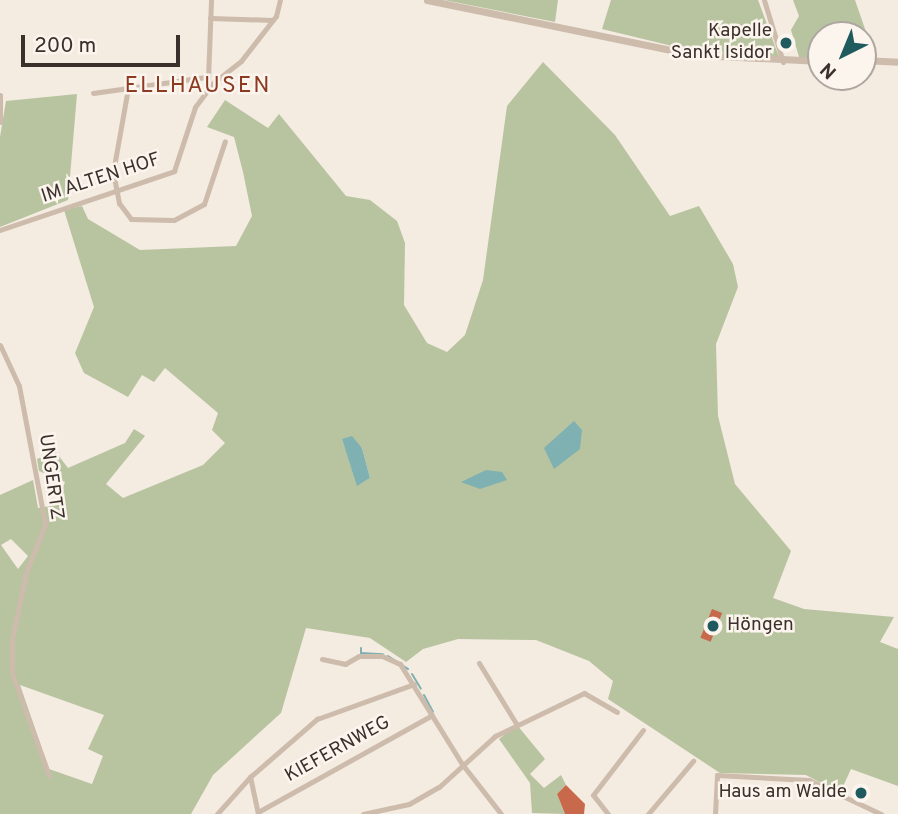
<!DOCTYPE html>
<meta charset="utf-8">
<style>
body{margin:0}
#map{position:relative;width:898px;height:814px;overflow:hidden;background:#f4ebe1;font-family:Overpass,sans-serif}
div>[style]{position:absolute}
.green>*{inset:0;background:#b8c4a0}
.water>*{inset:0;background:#7fb0b2}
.stream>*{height:2px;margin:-1px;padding:0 1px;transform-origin:1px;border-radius:1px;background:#7fb0b2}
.building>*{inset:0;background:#c8694b;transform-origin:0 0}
.minor>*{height:5px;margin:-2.5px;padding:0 2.5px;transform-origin:2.5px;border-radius:2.5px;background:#cdbbac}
.tertiary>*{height:7px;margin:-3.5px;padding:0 3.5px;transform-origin:3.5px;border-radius:3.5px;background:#cdbbac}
.dots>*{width:19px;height:19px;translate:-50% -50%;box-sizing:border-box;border:4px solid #fbf5ee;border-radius:50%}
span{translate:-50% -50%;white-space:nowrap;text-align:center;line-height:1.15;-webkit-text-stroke:5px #fbf5ee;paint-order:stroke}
.poi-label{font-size:19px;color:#3b302b}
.right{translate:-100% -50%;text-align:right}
.left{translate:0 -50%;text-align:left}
.street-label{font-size:19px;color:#3b302b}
.quarter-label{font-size:23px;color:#8c3b22;letter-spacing:2px}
.north{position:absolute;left:807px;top:21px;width:70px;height:70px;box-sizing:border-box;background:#fbf5ee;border:2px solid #aea6a0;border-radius:50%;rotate:223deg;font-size:19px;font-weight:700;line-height:28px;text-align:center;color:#3b302b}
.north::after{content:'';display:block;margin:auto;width:24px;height:32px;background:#1f5a5e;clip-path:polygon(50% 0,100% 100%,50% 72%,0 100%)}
.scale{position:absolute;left:21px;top:35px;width:159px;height:32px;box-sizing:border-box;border:4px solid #3b302b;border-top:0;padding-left:9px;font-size:21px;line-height:24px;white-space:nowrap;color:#3b302b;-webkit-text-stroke:5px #fbf5ee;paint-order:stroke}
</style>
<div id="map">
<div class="green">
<i style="clip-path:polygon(444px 0,558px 0,555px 22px)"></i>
<i style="clip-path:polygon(611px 0,758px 0,779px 57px,697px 52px,602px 29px)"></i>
<i style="clip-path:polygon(793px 0,855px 0,875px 58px,863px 58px,863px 35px,821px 35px,821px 59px,800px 60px,791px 30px,799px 16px)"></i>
<i style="clip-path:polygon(evenodd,543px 62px,615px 135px,670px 216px,699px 206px,733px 264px,738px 287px,716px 344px,718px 416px,735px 484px,791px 551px,773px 598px,804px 609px,894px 617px,880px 642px,898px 649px,898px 786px,851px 769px,840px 793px,806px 775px,720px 773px,608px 699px,613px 681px,589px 661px,536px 640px,458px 639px,423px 649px,406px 662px,370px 638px,306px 628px,281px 713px,213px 775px,191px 814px,0 814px,0 495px,33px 480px,38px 508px,57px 505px,65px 482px,39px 471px,37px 459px,55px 451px,68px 468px,125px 443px,134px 429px,145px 436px,106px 484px,123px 498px,203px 465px,225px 443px,212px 430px,218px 413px,165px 368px,154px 382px,142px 375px,128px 397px,84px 373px,75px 353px,94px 307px,64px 210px,82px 206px,88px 219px,140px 250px,236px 246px,252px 216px,243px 172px,234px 137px,207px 127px,225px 100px,268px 128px,279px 114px,346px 196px,370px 200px,397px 221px,405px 243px,404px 305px,427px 343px,447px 352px,465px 335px,483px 280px,507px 106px,543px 62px,342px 439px,362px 448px,370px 478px,358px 485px,342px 439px,543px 62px,11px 539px,28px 556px,18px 569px,1px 545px,11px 539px,543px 62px,20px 685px,104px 715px,88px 749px,103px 756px,92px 784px,49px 769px,20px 685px)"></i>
<i style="clip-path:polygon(77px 94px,68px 200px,0 227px,0 137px,6px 101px)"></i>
<i style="clip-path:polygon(517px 725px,545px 759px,530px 774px,544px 788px,561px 775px,566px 785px,557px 794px,565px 814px,532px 813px,530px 783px,499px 739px)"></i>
</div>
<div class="water">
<i style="clip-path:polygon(574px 421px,582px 430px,580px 449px,554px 469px,544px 448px)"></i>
<i style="clip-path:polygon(352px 436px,362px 448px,370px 478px,357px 486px,342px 439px)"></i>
<i style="clip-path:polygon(486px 470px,502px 472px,507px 480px,480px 489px,461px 482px)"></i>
</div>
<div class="stream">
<i style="left:361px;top:648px;width:5px;rotate:90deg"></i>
<i style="left:361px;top:653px;width:22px;rotate:3deg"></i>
<i style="left:388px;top:656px;width:24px;rotate:33deg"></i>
<i style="left:412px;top:674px;width:17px;rotate:59deg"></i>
<i style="left:424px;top:695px;width:19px;rotate:62deg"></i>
</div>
<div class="building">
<i style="left:712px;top:609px;width:11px;height:31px;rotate:22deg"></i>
<i style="clip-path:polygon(566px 785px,585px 804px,584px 814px,565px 814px,557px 794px)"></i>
</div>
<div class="minor">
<i style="left:764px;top:0;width:65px;rotate:73deg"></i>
<i style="left:210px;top:18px;width:62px;rotate:1.8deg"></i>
<i style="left:208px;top:79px;width:79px;rotate:-87.8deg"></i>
<i style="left:128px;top:88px;width:85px;rotate:100.1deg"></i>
<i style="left:113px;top:172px;width:32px;rotate:79deg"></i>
<i style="left:119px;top:203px;width:20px;rotate:53deg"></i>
<i style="left:131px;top:219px;width:43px;rotate:1.3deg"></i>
<i style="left:174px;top:220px;width:34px;rotate:-28deg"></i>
<i style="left:204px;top:204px;width:66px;rotate:-71.6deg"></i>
<i style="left:93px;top:93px;width:114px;rotate:-8.1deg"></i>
<i style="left:0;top:95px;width:27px;rotate:90deg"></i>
<i style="left:0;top:230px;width:184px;rotate:-18.7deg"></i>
<i style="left:174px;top:171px;width:67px;rotate:-71.8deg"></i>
<i style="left:195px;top:107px;width:30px;rotate:-53deg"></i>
<i style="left:213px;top:83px;width:36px;rotate:-38deg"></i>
<i style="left:241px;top:61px;width:57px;rotate:-52.1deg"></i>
<i style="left:276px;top:16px;width:16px;rotate:-76deg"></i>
<i style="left:0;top:345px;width:45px;rotate:65.1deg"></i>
<i style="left:19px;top:386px;width:140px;rotate:79.3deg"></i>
<i style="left:45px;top:524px;width:53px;rotate:111.2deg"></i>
<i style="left:26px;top:573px;width:67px;rotate:102deg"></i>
<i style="left:12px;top:639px;width:34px;rotate:90deg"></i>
<i style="left:12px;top:673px;width:109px;rotate:70.2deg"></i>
<i style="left:322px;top:659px;width:24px;rotate:12deg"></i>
<i style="left:345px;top:664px;width:16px;rotate:-30deg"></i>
<i style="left:359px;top:656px;width:23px"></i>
<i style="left:382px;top:656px;width:20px;rotate:24deg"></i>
<i style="left:400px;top:664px;width:118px;rotate:58.2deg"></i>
<i style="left:462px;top:764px;width:63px;rotate:52deg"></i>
<i style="left:479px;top:663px;width:73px;rotate:58.5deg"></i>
<i style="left:258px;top:812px;width:199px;rotate:-29.1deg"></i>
<i style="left:217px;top:814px;width:50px;rotate:-48.3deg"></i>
<i style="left:258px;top:814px;width:38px;rotate:-102deg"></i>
<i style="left:250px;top:777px;width:89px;rotate:-40.9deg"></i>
<i style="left:317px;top:719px;width:103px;rotate:-19.8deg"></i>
<i style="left:363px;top:814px;width:47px;rotate:-12.3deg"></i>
<i style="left:409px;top:804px;width:34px;rotate:-30deg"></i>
<i style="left:439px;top:787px;width:76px;rotate:-42.3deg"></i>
<i style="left:495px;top:736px;width:99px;rotate:-25.8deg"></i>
<i style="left:584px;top:693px;width:38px;rotate:30deg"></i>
<i style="left:608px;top:814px;width:24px;rotate:-128deg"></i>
<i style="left:593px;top:795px;width:82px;rotate:-52.4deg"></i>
<i style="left:648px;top:814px;width:70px;rotate:-49.7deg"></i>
<i style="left:715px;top:814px;width:39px;rotate:-87deg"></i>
<i style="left:717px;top:775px;width:92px;rotate:3.1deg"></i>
<i style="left:809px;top:780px;width:80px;rotate:25.3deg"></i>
</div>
<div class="tertiary">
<i style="left:427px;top:0;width:275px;rotate:11.6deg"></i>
<i style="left:696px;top:55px;width:125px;rotate:2.7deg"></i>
<i style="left:863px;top:60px;width:35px;rotate:3deg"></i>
</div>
<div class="dots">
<i style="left:786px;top:43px;background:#1f5a5e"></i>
<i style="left:713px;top:626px;background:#1f5a5e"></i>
<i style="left:861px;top:793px;background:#1f5a5e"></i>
</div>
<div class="poi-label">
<span class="right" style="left:772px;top:43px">Kapelle<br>Sankt Isidor</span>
<span class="left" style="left:727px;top:626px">Höngen</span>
<span class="right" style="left:847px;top:793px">Haus am Walde</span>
</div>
<div class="street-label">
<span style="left:101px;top:179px;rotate:-18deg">IM ALTEN HOF</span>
<span style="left:50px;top:477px;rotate:82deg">UNGERTZ</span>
<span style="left:338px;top:750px;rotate:-29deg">KIEFERNWEG</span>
</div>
<div class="quarter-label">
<span style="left:198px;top:87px">ELLHAUSEN</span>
</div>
<div class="north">N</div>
<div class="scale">200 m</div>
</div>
